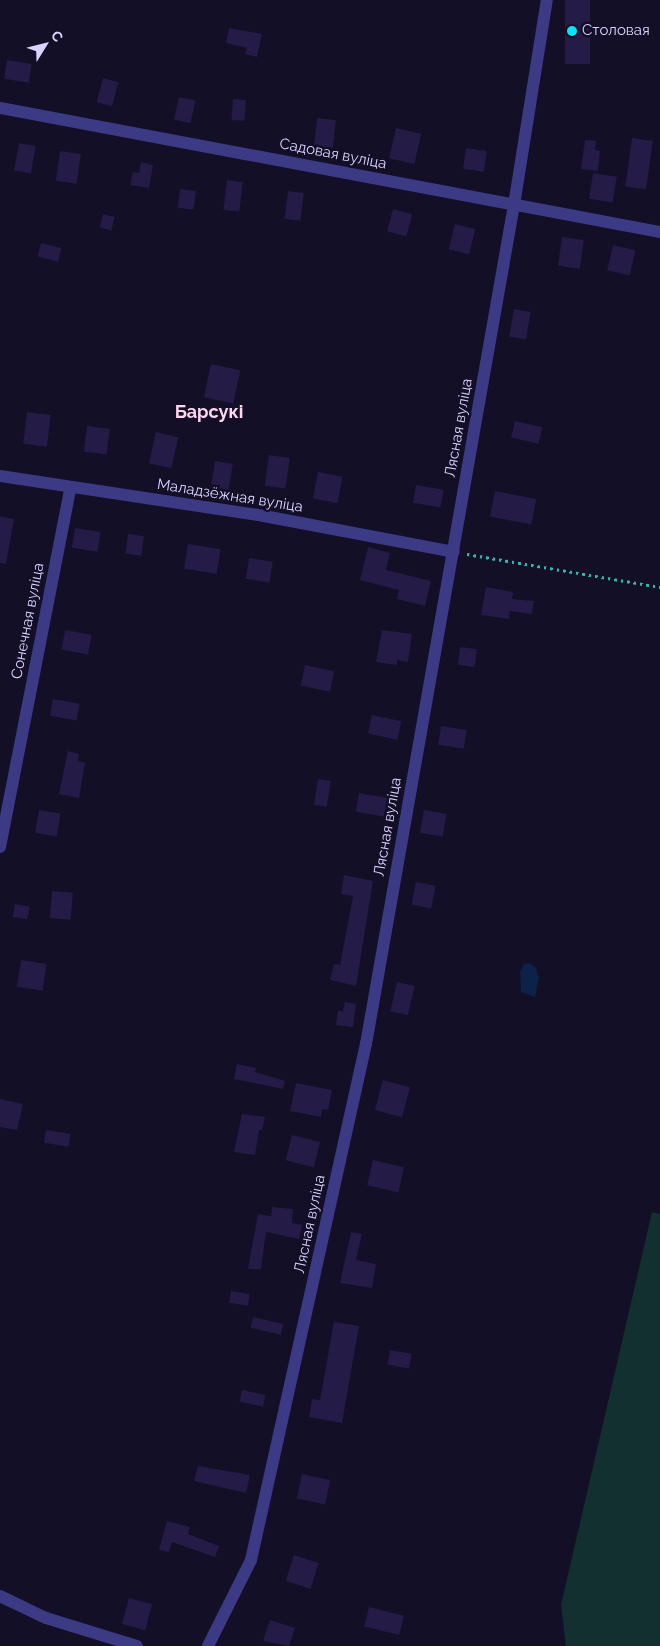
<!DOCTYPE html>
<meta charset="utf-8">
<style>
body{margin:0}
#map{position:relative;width:660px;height:1646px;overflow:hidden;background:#130f26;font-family:Raleway,sans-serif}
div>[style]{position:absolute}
.green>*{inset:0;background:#12302f}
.water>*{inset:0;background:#0c2248}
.building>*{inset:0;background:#241b47;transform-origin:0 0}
.path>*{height:2.5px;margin-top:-1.25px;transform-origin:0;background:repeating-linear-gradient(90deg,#2fb8b0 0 2.5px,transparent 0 6.5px)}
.minor>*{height:12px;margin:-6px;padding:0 6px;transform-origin:6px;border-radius:6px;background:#3d3a85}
.tertiary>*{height:12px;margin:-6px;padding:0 6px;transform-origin:6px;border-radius:6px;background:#3d3a85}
.dots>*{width:14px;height:14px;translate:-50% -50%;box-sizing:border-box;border:2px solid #130f26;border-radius:50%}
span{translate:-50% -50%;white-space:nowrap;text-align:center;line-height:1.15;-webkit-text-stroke:5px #130f26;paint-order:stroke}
.poi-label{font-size:15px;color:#d9d4ff}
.left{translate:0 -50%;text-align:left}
.street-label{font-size:15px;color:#d9d4ff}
.quarter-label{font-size:18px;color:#ffd6f0;font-weight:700}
.north{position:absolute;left:20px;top:20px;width:50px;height:50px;-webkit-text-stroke:4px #130f26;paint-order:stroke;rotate:54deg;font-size:14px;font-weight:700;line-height:20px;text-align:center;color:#d9d4ff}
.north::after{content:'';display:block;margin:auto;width:18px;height:22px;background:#d9d4ff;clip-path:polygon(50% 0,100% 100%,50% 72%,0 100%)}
</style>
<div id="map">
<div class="green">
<i style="clip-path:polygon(652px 1212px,660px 1214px,660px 1646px,566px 1646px,561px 1605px)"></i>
</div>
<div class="water">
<i style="clip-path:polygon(530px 963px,536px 968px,539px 978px,535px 997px,521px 992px,520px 971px,524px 964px)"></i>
</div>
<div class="building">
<i style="left:565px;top:0;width:25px;height:64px"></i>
<i style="clip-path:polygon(229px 28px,262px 34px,257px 57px,245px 54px,247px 48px,226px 43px)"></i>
<i style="left:7px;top:60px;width:25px;height:19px;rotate:9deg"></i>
<i style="left:103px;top:78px;width:16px;height:25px;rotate:15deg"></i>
<i style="left:179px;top:97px;width:17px;height:23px;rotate:13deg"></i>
<i style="left:233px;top:99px;width:13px;height:21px;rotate:4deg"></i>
<i style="left:317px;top:118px;width:19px;height:28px;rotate:6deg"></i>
<i style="left:396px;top:128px;width:26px;height:31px;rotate:13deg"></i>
<i style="left:632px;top:138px;width:21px;height:49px;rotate:8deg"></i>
<i style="clip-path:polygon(585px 140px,596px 141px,595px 150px,600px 151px,598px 171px,581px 169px)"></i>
<i style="left:19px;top:143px;width:17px;height:28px;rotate:10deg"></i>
<i style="left:466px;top:148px;width:21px;height:21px;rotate:8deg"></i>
<i style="left:60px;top:151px;width:21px;height:30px;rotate:8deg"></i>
<i style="clip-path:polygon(141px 162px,153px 165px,149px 188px,130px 185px,133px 172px,139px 173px)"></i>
<i style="left:593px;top:173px;width:24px;height:26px;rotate:9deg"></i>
<i style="left:227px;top:180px;width:16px;height:30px;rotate:7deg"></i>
<i style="left:180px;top:189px;width:16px;height:19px;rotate:7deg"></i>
<i style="left:288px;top:191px;width:16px;height:28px;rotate:7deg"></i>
<i style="left:393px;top:209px;width:20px;height:23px;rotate:15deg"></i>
<i style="left:103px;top:214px;width:12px;height:14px;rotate:14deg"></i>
<i style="left:455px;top:224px;width:21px;height:26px;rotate:14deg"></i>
<i style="left:562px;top:237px;width:22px;height:29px;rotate:8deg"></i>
<i style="left:41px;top:243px;width:21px;height:14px;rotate:14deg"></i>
<i style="left:613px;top:245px;width:23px;height:26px;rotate:13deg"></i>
<i style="left:514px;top:309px;width:17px;height:28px;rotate:10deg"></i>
<i style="left:211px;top:364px;width:30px;height:34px;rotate:12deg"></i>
<i style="left:27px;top:412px;width:24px;height:32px;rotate:7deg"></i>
<i style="left:515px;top:421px;width:28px;height:17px;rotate:13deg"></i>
<i style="left:87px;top:426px;width:23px;height:26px;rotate:7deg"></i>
<i style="left:156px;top:432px;width:23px;height:32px;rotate:13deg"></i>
<i style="left:269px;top:455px;width:21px;height:31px;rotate:8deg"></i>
<i style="left:215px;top:461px;width:18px;height:34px;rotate:9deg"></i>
<i style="left:318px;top:472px;width:25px;height:27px;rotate:11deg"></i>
<i style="left:416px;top:485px;width:28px;height:18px;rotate:10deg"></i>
<i style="left:495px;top:491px;width:42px;height:26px;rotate:11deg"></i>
<i style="clip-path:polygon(0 516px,14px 519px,6px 564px,0 563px)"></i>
<i style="left:75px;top:528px;width:26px;height:20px;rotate:9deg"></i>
<i style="left:128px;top:534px;width:16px;height:20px;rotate:7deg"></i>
<i style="left:188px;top:544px;width:33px;height:25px;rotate:9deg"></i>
<i style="clip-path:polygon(368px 547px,390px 553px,386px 570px,431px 581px,425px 606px,397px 599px,399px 590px,360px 580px)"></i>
<i style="left:249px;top:558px;width:24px;height:21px;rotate:9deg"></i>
<i style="clip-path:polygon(486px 587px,513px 592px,512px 599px,534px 601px,532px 614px,510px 611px,509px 619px,481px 615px)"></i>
<i style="left:65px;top:630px;width:27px;height:20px;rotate:10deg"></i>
<i style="clip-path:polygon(382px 630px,412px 634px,408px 662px,397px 660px,397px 665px,376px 662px)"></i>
<i style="left:460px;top:647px;width:17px;height:18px;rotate:7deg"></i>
<i style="left:305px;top:665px;width:30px;height:21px;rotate:12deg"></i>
<i style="left:53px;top:699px;width:27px;height:17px;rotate:10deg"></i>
<i style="left:372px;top:715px;width:30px;height:19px;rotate:12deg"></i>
<i style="left:441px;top:726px;width:26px;height:19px;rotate:9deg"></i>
<i style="clip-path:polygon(68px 751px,79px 754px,78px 761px,85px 763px,79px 798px,59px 794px)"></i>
<i style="left:318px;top:779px;width:13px;height:26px;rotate:9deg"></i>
<i style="left:359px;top:793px;width:29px;height:19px;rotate:10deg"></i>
<i style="left:39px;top:810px;width:22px;height:23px;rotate:10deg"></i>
<i style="left:424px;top:810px;width:23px;height:23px;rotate:10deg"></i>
<i style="clip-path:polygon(344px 875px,373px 881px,356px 986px,330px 980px,334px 964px,340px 965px,353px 896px,341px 894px)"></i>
<i style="left:416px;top:882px;width:20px;height:23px;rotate:11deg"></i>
<i style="left:52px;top:891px;width:21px;height:27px;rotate:5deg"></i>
<i style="left:15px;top:904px;width:15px;height:13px;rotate:11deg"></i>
<i style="left:21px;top:960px;width:26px;height:27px;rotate:9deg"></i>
<i style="left:397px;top:982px;width:18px;height:30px;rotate:13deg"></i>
<i style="clip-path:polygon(345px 1002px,356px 1004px,353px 1027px,336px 1025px,338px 1011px,343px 1011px)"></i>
<i style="clip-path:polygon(237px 1064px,256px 1068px,255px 1072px,285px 1081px,283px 1089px,234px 1079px)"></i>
<i style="left:383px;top:1080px;width:28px;height:31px;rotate:15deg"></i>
<i style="clip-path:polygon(296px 1083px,332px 1090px,328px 1110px,322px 1109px,321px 1117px,290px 1111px)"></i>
<i style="clip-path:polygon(0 1099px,23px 1104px,17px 1130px,0 1127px)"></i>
<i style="clip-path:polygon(242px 1114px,265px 1117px,262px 1130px,259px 1130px,255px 1155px,234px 1152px)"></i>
<i style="left:46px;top:1130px;width:25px;height:13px;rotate:9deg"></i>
<i style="left:292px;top:1135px;width:29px;height:26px;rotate:14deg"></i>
<i style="left:373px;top:1160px;width:32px;height:26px;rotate:13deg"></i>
<i style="clip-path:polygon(272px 1207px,293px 1209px,292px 1223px,302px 1225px,299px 1239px,266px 1232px,261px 1269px,248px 1269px,258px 1214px,271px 1216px)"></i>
<i style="clip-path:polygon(351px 1232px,362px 1234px,356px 1260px,376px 1264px,372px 1288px,340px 1283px)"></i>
<i style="left:231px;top:1291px;width:19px;height:12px;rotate:9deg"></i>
<i style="left:253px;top:1317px;width:31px;height:11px;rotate:13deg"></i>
<i style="clip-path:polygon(334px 1322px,359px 1326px,342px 1423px,309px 1417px,312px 1399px,320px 1400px)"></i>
<i style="left:390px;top:1350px;width:22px;height:15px;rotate:10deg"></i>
<i style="left:242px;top:1390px;width:24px;height:12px;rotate:12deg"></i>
<i style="clip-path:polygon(198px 1466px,250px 1475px,246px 1493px,194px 1481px)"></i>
<i style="left:302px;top:1474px;width:29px;height:25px;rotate:12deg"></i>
<i style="clip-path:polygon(167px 1521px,190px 1527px,188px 1534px,219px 1546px,215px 1557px,172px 1542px,169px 1552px,159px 1550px)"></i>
<i style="left:294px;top:1555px;width:26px;height:27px;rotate:18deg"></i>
<i style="left:129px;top:1598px;width:24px;height:27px;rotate:15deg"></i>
<i style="left:369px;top:1607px;width:36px;height:20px;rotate:14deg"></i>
<i style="clip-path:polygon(270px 1620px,295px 1628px,289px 1646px,263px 1641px)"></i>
</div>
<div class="path">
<i style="left:467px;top:554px;width:196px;rotate:9.7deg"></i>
</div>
<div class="minor">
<i style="left:0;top:108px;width:672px;rotate:10.64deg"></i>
<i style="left:514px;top:205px;width:208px;rotate:-80.9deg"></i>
<i style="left:0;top:476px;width:267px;rotate:8.6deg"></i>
<i style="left:264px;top:516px;width:193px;rotate:10.7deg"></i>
<i style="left:0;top:847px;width:365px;rotate:-78.9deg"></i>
<i style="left:0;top:1596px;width:51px;rotate:25.6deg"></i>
<i style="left:46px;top:1618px;width:95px;rotate:17.1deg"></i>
</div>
<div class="tertiary">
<i style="left:208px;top:1646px;width:96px;rotate:-63.4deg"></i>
<i style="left:251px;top:1560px;width:529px;rotate:-77.44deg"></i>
<i style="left:366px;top:1044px;width:852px;rotate:-80deg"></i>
</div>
<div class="dots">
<i style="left:572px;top:31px;background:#00e5ff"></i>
</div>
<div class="poi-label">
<span class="left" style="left:582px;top:31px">Столовая</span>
</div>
<div class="street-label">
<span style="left:333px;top:154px;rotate:11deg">Садовая вуліца</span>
<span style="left:459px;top:428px;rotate:-80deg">Лясная вуліца</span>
<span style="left:230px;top:496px;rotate:9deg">Маладзёжная вуліца</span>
<span style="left:28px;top:621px;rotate:-79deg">Сонечная вуліца</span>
<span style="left:388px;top:827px;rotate:-80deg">Лясная вуліца</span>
<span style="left:310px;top:1224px;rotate:-78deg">Лясная вуліца</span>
</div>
<div class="quarter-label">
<span style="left:209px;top:412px">Барсукі</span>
</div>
<div class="north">С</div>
</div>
